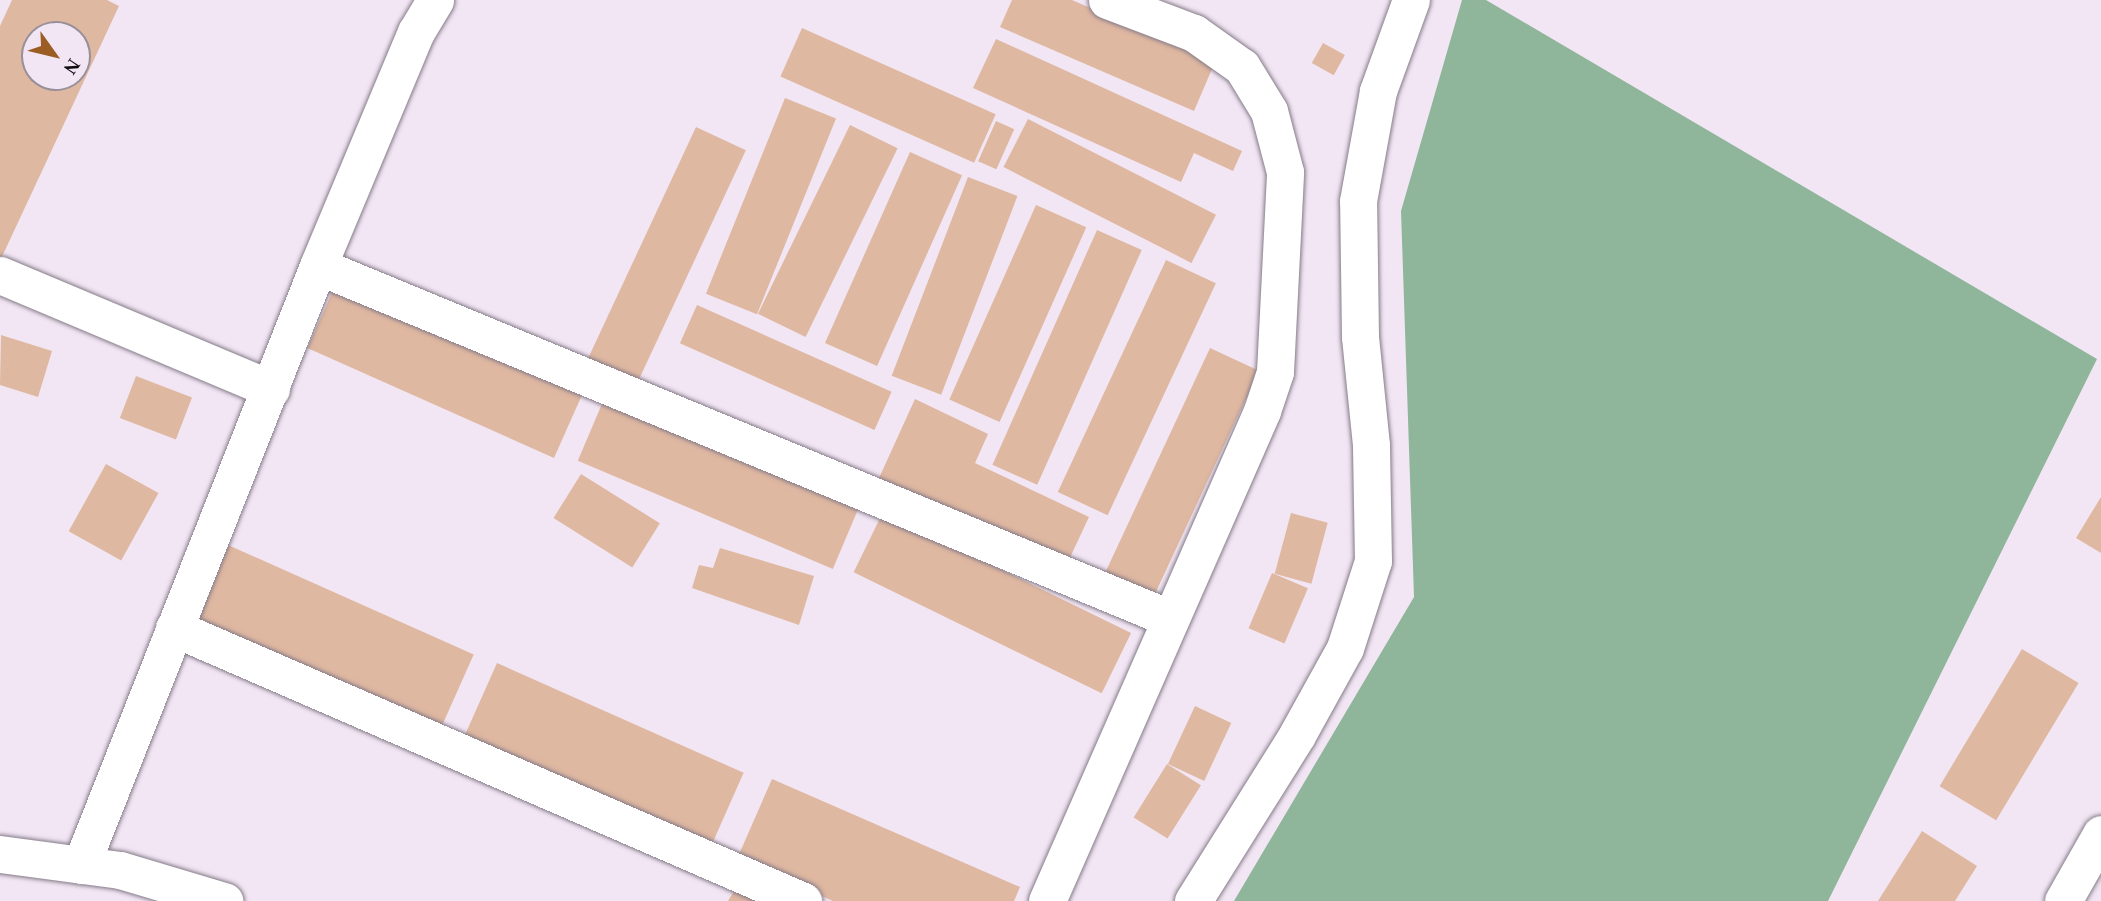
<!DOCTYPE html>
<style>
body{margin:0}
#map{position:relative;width:2101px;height:901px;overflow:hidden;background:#f2e6f4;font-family:"Times New Roman",serif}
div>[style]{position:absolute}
.forest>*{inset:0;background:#8fb59b}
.building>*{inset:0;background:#dfb8a1;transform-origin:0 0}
.roads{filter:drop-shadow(0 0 2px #857b88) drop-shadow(0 0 2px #857b88)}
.minor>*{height:37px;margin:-18.5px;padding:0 18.5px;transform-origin:18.5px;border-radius:18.5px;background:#fff}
span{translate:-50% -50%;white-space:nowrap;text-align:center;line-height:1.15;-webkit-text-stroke:6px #f2e6f4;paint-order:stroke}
.north{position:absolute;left:21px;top:21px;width:70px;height:70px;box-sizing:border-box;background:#f2e6f4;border:2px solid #988f99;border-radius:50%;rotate:124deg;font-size:19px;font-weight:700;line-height:28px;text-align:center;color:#100d11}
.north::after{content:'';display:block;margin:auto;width:24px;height:32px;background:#9c5d25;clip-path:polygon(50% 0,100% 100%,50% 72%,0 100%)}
</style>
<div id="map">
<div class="forest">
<i style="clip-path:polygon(1462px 0,1486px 0,2097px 359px,1828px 901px,1234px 901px,1414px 597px,1401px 211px)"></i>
</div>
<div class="building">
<i style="clip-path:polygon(evenodd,12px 0,107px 0,119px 6px,0 261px,0 26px,12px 0,35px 35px,77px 35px,77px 77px,35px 77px,35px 35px)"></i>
<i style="clip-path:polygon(1012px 0,1072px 0,1215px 62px,1194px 111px,1000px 27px)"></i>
<i style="left:802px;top:28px;width:212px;height:53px;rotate:24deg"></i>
<i style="clip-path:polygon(996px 39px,1242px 151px,1233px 171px,1194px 153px,1181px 182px,973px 88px)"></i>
<i style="left:1323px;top:43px;width:25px;height:23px;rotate:29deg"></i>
<i style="left:785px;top:98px;width:55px;height:211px;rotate:22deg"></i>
<i style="left:1028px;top:119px;width:211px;height:54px;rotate:27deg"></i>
<i style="left:996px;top:121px;width:20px;height:44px;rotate:24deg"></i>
<i style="left:850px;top:125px;width:53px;height:210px;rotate:26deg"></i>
<i style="left:696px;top:127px;width:55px;height:258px;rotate:25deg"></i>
<i style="left:910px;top:152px;width:57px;height:209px;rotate:24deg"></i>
<i style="left:968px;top:177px;width:53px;height:213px;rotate:21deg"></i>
<i style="left:1036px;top:205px;width:55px;height:213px;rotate:24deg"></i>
<i style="left:1097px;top:230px;width:49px;height:257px;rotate:24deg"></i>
<i style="left:1166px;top:260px;width:55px;height:256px;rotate:25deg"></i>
<i style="left:335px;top:286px;width:270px;height:68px;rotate:24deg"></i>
<i style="left:697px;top:305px;width:213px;height:42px;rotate:24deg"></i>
<i style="clip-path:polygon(1px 335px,52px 351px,38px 397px,0 385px)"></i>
<i style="left:1210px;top:348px;width:54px;height:258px;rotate:25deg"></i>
<i style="left:136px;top:376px;width:60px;height:45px;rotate:21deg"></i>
<i style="left:604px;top:399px;width:277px;height:67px;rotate:23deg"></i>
<i style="clip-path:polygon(915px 399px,988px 434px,975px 463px,1089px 517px,1066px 566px,879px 478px)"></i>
<i style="left:106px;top:464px;width:60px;height:77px;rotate:29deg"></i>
<i style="left:581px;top:474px;width:93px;height:52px;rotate:32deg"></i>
<i style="clip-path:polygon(2101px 497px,2101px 553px,2076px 538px)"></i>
<i style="left:883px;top:512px;width:276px;height:67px;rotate:26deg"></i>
<i style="left:1291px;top:513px;width:38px;height:63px;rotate:15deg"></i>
<i style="left:228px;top:545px;width:269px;height:88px;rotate:24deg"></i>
<i style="clip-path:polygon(720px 548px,814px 576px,799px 625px,692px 588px,699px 565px,713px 568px)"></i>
<i style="left:1272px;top:573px;width:39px;height:60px;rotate:23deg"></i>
<i style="left:2022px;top:649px;width:66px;height:160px;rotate:31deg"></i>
<i style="left:497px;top:663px;width:270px;height:86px;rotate:24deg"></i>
<i style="left:1195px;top:706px;width:40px;height:64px;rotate:25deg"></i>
<i style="left:1167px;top:764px;width:40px;height:63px;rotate:32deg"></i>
<i style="clip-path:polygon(772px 779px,1020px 887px,1014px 901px,833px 901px,737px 859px)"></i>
<i style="clip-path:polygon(1922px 831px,1977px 866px,1955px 901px,1878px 901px)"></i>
<i style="clip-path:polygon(737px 886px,761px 901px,728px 901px)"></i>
</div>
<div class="roads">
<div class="minor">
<i style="left:318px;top:266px;width:921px;rotate:22.47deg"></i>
<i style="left:0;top:275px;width:294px;rotate:22.8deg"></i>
<i style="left:174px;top:628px;width:686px;rotate:23.46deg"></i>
<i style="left:0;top:854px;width:121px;rotate:7.6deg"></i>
<i style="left:120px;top:870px;width:109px;rotate:16.6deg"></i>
<i style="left:81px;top:865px;width:644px;rotate:-68.41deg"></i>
<i style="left:318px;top:266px;width:254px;rotate:-67.3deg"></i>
<i style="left:416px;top:32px;width:37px;rotate:-59deg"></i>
<i style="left:1047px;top:901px;width:535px;rotate:-66.31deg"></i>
<i style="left:1262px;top:411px;width:41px;rotate:-71.6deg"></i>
<i style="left:1275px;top:372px;width:200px;rotate:-87.1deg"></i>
<i style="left:1285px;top:172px;width:63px;rotate:-104.7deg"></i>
<i style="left:1269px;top:111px;width:52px;rotate:-121.5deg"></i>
<i style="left:1242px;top:67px;width:59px;rotate:-144.7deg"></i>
<i style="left:1194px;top:33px;width:93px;rotate:-159.2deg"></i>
<i style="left:1193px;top:901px;width:196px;rotate:-57.9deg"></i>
<i style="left:1297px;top:735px;width:99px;rotate:-61.1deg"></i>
<i style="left:1345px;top:648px;width:91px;rotate:-72.2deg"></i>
<i style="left:1373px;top:561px;width:116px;rotate:-91deg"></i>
<i style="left:1371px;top:445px;width:109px;rotate:-95.8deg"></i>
<i style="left:1360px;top:337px;width:136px;rotate:-90.8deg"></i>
<i style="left:1358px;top:201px;width:112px;rotate:-79.7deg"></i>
<i style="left:1378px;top:91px;width:97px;rotate:-70.1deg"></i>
<i style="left:2063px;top:901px;width:77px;rotate:-60.4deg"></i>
</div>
</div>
<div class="north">N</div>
</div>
